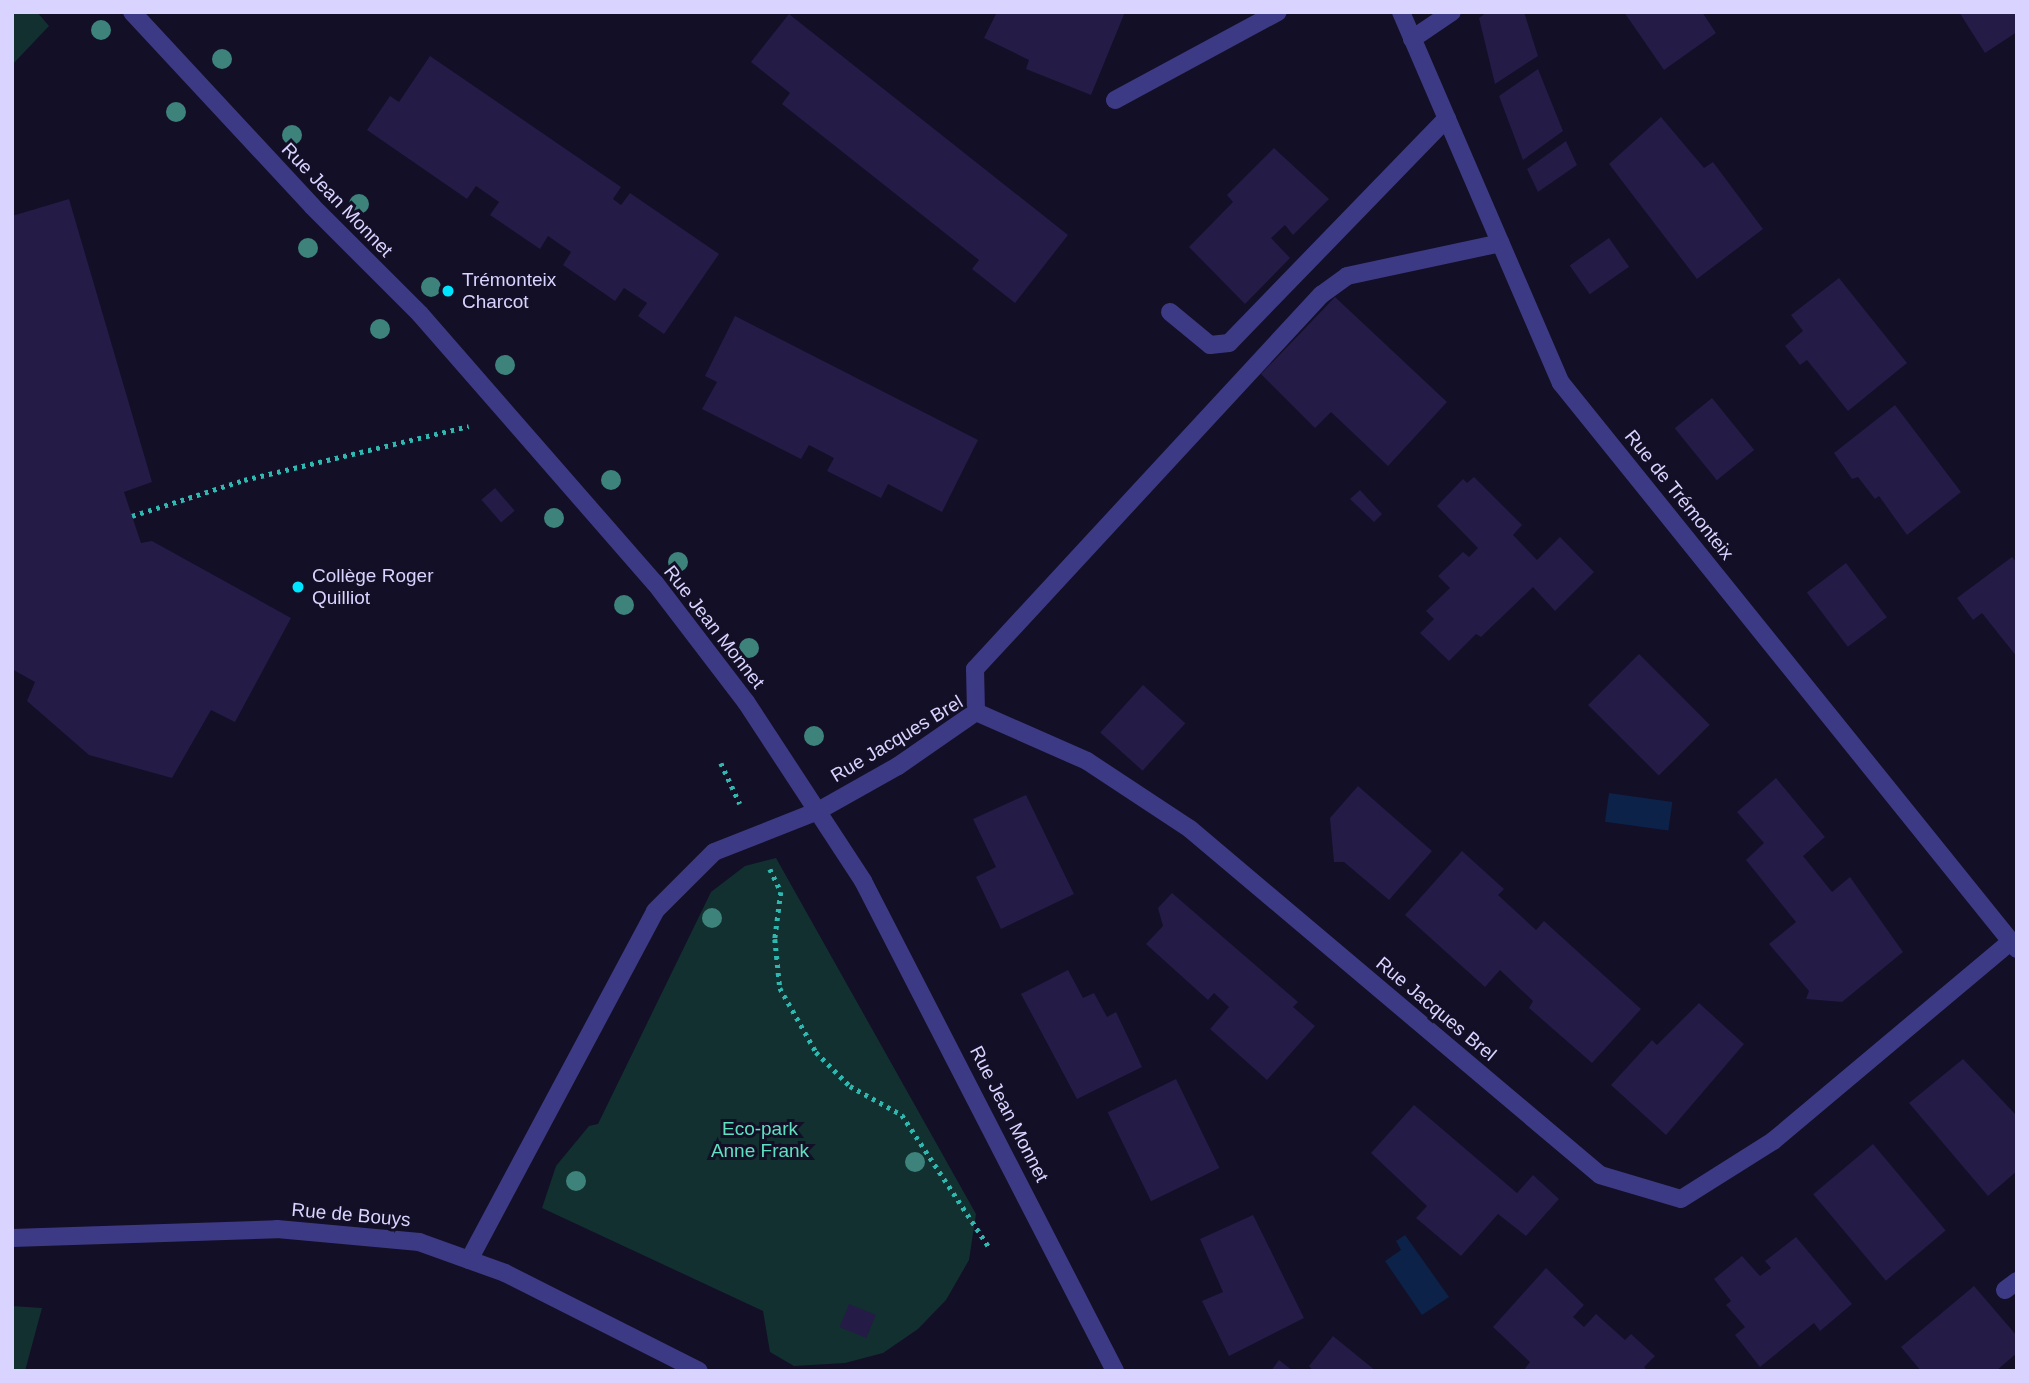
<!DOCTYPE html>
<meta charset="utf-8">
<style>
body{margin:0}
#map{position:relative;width:2029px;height:1383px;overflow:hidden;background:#130f26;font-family:Helvetica,sans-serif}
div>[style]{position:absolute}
.green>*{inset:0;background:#12302f}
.water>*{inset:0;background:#0c2248;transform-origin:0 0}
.building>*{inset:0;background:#241b47;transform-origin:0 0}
.path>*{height:4.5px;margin-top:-2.25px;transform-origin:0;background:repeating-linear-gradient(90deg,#2fb8b0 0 3.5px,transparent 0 8.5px)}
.lane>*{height:18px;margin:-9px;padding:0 9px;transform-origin:9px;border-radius:9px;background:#3d3a85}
.street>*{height:18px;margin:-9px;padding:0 9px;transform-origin:9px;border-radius:9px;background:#3d3a85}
.trees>*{width:20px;height:20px;margin:-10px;border-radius:50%;background:#3d827b}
.dots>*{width:19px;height:19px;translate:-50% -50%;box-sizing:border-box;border:4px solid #130f26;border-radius:50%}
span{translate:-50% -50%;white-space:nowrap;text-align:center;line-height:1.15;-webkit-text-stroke:6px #130f26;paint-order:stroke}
.street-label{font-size:19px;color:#d9d4ff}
.poi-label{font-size:19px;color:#d9d4ff}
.left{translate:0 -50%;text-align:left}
.park-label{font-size:19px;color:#5fe0c0}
.frame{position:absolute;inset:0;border:14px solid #d9d4ff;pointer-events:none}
</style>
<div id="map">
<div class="green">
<i style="clip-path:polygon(12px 12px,37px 12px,49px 26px,12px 65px)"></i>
<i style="clip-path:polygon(776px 858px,976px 1214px,969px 1260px,946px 1300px,918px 1329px,883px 1353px,845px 1363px,794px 1366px,770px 1352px,763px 1311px,542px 1208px,556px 1166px,589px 1126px,598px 1124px,711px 892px,745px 866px)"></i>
<i style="clip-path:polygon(12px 1306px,42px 1308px,25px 1371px,12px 1371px)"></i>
</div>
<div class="water">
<i style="left:1609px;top:793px;width:64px;height:29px;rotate:8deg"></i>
<i style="clip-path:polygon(1405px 1235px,1449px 1297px,1422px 1315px,1385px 1261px,1401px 1250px,1396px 1241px)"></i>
</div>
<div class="building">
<i style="clip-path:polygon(997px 12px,1125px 12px,1091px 95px,1026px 69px,1029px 60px,984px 38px)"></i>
<i style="clip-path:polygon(1487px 12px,1524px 12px,1538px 56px,1495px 84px,1479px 18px)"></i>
<i style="clip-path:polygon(1624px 12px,1702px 12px,1716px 33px,1664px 70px)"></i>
<i style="clip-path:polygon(1959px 12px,2017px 12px,2017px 32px,1985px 53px)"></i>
<i style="clip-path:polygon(789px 14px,1068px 235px,1015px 303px,972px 269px,979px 260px,782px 104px,790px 93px,751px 62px)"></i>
<i style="clip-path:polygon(430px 56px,621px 187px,613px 199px,621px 205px,630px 193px,719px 254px,664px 334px,638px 316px,647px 303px,624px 288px,615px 301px,563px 265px,571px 252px,548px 236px,540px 249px,490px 215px,499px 202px,476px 186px,467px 199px,367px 130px,390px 96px,399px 102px)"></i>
<i style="clip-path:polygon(1538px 69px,1563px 131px,1523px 160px,1499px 96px)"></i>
<i style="clip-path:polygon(1661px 117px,1704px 168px,1713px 162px,1763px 229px,1697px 279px,1609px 164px)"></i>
<i style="clip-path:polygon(1566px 141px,1577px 165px,1538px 192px,1527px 169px)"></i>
<i style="clip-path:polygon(1274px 148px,1329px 199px,1293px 235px,1285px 225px,1271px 238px,1290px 258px,1245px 304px,1189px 247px,1233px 202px,1227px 195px)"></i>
<i style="clip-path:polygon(69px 199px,152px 482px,124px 492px,141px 543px,152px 541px,291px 618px,235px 722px,211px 710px,172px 778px,89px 755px,27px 701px,35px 682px,12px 669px,12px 216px)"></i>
<i style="left:1609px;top:238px;width:35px;height:48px;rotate:55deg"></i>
<i style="clip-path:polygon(1839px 278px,1907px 363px,1848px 411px,1807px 360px,1800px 365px,1785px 346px,1803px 331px,1791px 315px)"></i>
<i style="clip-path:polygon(1335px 297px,1447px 402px,1388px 466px,1331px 412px,1315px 428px,1261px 374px)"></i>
<i style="clip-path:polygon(735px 316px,978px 440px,942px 512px,888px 484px,881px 498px,827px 471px,834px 458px,809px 445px,801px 459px,702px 409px,717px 382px,705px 376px)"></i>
<i style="left:1712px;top:398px;width:67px;height:48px;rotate:51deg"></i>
<i style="clip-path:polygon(1895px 405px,1961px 492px,1907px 535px,1879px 496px,1875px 499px,1858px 477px,1852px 479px,1834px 453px)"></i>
<i style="clip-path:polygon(1474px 477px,1522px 525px,1513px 535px,1537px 560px,1560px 537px,1594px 572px,1555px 611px,1533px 587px,1481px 637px,1476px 634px,1449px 661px,1420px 633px,1434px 619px,1426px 611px,1450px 588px,1438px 576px,1463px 552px,1469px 557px,1478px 548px,1437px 506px,1463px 479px,1467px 483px)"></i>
<i style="left:495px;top:488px;width:30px;height:18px;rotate:49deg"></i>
<i style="clip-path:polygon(1360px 490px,1382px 514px,1374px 522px,1350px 499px)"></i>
<i style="clip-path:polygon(2012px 557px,2017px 563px,2017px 657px,1982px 613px,1973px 620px,1957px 598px)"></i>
<i style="left:1846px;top:563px;width:68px;height:49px;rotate:53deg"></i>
<i style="left:1639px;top:654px;width:100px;height:72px;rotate:45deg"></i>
<i style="left:1143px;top:685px;width:57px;height:64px;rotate:42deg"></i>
<i style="clip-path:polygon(1776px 778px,1825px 837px,1803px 856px,1832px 892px,1850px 877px,1903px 952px,1842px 1002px,1806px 999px,1809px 991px,1769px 944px,1796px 922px,1746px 860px,1764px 843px,1737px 812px)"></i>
<i style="clip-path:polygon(1358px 786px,1432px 851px,1389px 900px,1344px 862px,1334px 862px,1330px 818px)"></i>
<i style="clip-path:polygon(1026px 795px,1074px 894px,1001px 929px,976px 877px,996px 867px,973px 819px)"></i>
<i style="clip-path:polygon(1462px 851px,1504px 889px,1498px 895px,1536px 930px,1544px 921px,1641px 1009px,1592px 1063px,1529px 1008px,1533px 1001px,1500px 970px,1485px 987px,1405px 915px)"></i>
<i style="clip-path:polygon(1172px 893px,1298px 1002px,1293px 1007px,1315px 1026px,1267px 1080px,1210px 1029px,1229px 1007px,1214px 993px,1208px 1000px,1146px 944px,1163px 926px,1158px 908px)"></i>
<i style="clip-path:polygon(1068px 970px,1083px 998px,1094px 993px,1107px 1017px,1116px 1012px,1142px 1067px,1077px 1099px,1021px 994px)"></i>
<i style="clip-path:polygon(1699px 1003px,1744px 1044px,1666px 1135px,1611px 1085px,1652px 1040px,1657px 1045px)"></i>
<i style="clip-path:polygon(1963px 1059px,2017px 1116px,2017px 1171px,1988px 1196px,1909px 1103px)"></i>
<i style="left:1176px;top:1079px;width:99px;height:76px;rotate:64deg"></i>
<i style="clip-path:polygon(1414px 1105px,1517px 1193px,1533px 1175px,1559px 1199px,1526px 1236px,1498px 1214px,1461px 1256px,1416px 1218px,1427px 1206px,1371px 1153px)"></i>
<i style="left:1873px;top:1144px;width:113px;height:78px;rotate:50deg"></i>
<i style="clip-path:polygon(1253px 1215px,1304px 1318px,1229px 1356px,1202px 1301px,1223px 1292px,1200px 1239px)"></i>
<i style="clip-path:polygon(1796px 1237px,1852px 1304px,1820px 1331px,1814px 1323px,1760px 1367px,1735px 1335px,1745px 1327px,1726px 1305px,1731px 1301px,1714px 1279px,1742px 1256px,1760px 1276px,1771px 1268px,1765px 1261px)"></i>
<i style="clip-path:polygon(1546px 1268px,1584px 1305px,1573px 1317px,1584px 1327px,1596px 1314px,1625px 1340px,1631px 1334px,1655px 1356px,1644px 1367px,1648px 1371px,1523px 1371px,1530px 1362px,1493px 1327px)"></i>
<i style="clip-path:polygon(1974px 1286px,2017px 1336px,2017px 1353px,1996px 1371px,1921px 1371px,1901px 1347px)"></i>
<i style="left:849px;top:1304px;width:29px;height:25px;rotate:22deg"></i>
<i style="clip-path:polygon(1333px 1336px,1376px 1371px,1313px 1371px,1309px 1366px)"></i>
<i style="clip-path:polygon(1279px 1360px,1293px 1371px,1271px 1371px)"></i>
</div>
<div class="path">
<i style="left:132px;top:516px;width:118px;rotate:-17.8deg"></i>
<i style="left:244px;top:480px;width:231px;rotate:-13.5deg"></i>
<i style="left:721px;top:763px;width:45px;rotate:65.1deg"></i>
<i style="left:770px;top:869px;width:25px;rotate:64deg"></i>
<i style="left:781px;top:892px;width:47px;rotate:97.3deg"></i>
<i style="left:775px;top:939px;width:49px;rotate:84.2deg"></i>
<i style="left:780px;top:988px;width:73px;rotate:60.6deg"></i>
<i style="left:816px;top:1052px;width:48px;rotate:45deg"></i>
<i style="left:850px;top:1086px;width:60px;rotate:29.1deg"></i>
<i style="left:902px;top:1115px;width:158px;rotate:56.6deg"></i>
</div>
<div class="lane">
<i style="left:1412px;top:39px;width:48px;rotate:-34deg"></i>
<i style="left:1115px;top:100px;width:185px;rotate:-28.4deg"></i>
<i style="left:1170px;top:312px;width:52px;rotate:39.5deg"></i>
<i style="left:1210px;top:345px;width:19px;rotate:-6deg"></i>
<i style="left:1229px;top:343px;width:313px;rotate:-45.9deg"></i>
<i style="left:976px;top:712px;width:43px;rotate:-91.3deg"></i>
<i style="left:975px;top:669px;width:510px;rotate:-47.23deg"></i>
<i style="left:1321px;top:295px;width:32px;rotate:-36deg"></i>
<i style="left:1347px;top:276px;width:157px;rotate:-12.1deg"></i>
<i style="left:2005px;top:1290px;width:15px;rotate:-37deg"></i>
</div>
<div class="street">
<i style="left:132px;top:12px;width:265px;rotate:47.1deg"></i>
<i style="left:312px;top:206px;width:153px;rotate:45deg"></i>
<i style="left:420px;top:314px;width:357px;rotate:48.9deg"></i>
<i style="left:655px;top:583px;width:150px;rotate:52.6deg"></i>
<i style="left:746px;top:702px;width:214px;rotate:56.8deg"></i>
<i style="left:863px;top:881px;width:551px;rotate:62.78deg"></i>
<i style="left:1401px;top:12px;width:404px;rotate:66.7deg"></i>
<i style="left:1561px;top:383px;width:727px;rotate:51.14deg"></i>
<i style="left:12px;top:1238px;width:265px;rotate:-1.9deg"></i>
<i style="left:277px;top:1229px;width:143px;rotate:5.2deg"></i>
<i style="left:419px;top:1242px;width:91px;rotate:19.8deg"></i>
<i style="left:505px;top:1273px;width:217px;rotate:26.8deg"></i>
<i style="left:469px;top:1260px;width:395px;rotate:-61.9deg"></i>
<i style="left:655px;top:911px;width:83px;rotate:-45deg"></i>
<i style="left:714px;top:852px;width:112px;rotate:-21.5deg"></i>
<i style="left:818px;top:811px;width:92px;rotate:-29.4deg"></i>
<i style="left:898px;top:766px;width:95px;rotate:-34.7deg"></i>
<i style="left:976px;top:712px;width:121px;rotate:23.8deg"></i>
<i style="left:1087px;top:761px;width:123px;rotate:33.4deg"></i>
<i style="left:1190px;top:829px;width:536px;rotate:40.16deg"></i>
<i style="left:1600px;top:1175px;width:84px;rotate:16.5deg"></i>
<i style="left:1681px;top:1199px;width:109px;rotate:-32.2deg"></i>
<i style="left:1773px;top:1141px;width:311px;rotate:-40deg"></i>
</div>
<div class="trees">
<i style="left:101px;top:30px"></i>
<i style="left:222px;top:59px"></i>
<i style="left:176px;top:112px"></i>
<i style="left:292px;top:135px"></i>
<i style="left:359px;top:204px"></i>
<i style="left:308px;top:248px"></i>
<i style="left:431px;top:287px"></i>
<i style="left:380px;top:329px"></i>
<i style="left:505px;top:365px"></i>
<i style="left:611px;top:480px"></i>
<i style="left:554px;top:518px"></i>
<i style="left:678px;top:562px"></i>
<i style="left:624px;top:605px"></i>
<i style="left:749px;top:648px"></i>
<i style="left:814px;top:736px"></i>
<i style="left:712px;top:918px"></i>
<i style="left:915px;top:1162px"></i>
<i style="left:576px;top:1181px"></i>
</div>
<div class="dots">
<i style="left:448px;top:291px;background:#00e5ff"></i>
<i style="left:298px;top:587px;background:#00e5ff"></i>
</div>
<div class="street-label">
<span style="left:337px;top:200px;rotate:46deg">Rue Jean Monnet</span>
<span style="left:1679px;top:495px;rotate:51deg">Rue de Trémonteix</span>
<span style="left:714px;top:627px;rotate:52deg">Rue Jean Monnet</span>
<span style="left:897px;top:739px;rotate:-31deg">Rue Jacques Brel</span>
<span style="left:1436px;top:1009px;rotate:40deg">Rue Jacques Brel</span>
<span style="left:1009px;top:1114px;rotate:63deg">Rue Jean Monnet</span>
<span style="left:351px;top:1215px;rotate:5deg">Rue de Bouys</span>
</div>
<div class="poi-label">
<span class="left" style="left:462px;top:291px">Trémonteix<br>Charcot</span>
<span class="left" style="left:312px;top:587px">Collège Roger<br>Quilliot</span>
</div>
<div class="park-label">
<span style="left:760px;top:1140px">Eco-park<br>Anne Frank</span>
</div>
<div class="frame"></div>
</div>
